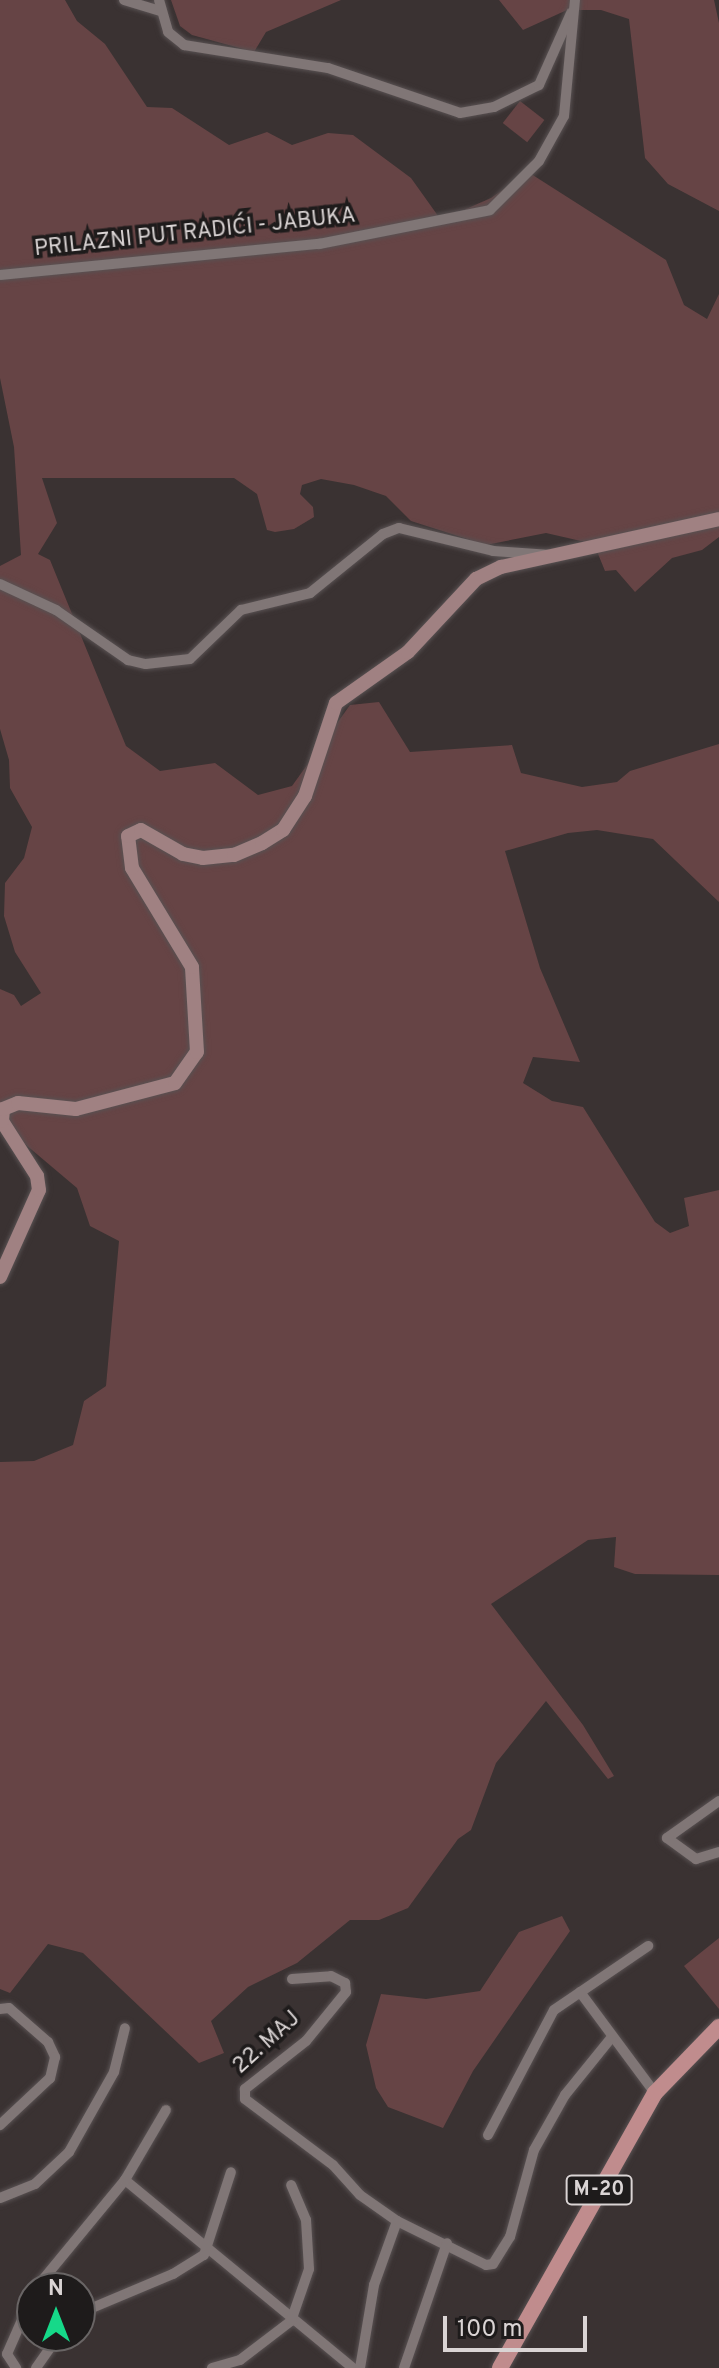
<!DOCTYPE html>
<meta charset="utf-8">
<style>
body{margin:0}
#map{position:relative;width:719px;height:2368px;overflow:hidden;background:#3a3232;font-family:Overpass,sans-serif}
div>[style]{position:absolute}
.green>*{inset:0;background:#664445;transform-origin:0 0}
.roads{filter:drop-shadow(0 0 2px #585152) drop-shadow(0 0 2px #585152)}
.minor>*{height:10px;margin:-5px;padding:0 5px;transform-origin:5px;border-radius:5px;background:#807676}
.secondary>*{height:14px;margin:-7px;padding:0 7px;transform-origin:7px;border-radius:7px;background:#a08182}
.primary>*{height:16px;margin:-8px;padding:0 8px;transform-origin:8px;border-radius:8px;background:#c08c8d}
span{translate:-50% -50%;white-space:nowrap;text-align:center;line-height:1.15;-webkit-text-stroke:7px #1e1b1b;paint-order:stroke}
.shield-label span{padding:2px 6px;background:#1e1b1b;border:2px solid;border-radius:6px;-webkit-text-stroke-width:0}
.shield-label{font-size:20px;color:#dad4d4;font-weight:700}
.street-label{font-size:22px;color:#dad4d4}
.north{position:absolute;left:16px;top:2272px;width:80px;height:80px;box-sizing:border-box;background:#1e1b1b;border:2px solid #696565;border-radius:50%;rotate:0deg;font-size:22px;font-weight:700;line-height:32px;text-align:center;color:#dad4d4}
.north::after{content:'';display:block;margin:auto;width:28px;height:36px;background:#16d989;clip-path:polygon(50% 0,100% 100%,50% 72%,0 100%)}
.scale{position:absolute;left:443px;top:2316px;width:144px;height:36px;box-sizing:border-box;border:4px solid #dad4d4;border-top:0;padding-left:10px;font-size:24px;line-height:28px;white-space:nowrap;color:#dad4d4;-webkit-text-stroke:6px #1e1b1b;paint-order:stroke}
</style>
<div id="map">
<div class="green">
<i style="clip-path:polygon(0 0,65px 0,77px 21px,105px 44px,147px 107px,172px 108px,229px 145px,267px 132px,292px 145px,328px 133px,353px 135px,411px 178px,441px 220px,491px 198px,528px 172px,666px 260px,684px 305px,707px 319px,719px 294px,719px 537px,702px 550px,672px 558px,635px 592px,616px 570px,605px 571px,594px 544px,546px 533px,486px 545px,411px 521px,386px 496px,354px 485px,321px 479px,302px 485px,300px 494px,313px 507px,314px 517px,294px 529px,275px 532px,267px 530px,257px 494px,234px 478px,42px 478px,57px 523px,38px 554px,50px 560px,126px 746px,160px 771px,215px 763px,258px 795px,292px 786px,350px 705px,379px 702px,410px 752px,512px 745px,521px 773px,582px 787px,617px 782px,630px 771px,719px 744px,719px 902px,653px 839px,597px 830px,568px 833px,505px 851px,540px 968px,580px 1062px,533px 1057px,523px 1083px,552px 1101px,583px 1107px,655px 1222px,670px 1233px,689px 1226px,684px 1198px,719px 1190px,719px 1575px,635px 1574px,614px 1567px,616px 1537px,588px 1540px,491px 1604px,583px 1725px,614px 1776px,608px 1779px,546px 1701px,496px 1763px,471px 1830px,458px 1839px,408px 1908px,379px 1920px,350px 1920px,297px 1963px,248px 1987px,211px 2021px,224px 2053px,199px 2063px,83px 1953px,48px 1944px,10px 1993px,0 1989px,0 1462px,34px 1461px,73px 1445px,84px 1401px,106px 1386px,119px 1241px,90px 1226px,77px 1188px,0 1123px,0 989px,14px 995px,21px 1006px,41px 993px,15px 952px,4px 916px,5px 883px,24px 858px,32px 827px,10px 788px,9px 760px,0 729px,0 566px,21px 555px,14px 447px,0 378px)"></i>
<i style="clip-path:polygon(171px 0,341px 0,266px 32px,254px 52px,192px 35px,180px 26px)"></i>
<i style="clip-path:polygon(499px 0,714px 0,719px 23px,719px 211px,668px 184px,645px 158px,629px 19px,601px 10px,567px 10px,523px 30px)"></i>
<i style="left:520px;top:101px;width:31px;height:28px;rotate:38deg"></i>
<i style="clip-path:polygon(562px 1916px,570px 1931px,473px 2071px,443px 2128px,388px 2107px,376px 2088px,366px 2045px,381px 1994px,426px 1999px,480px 1991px,519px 1932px)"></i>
<i style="clip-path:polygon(719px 1938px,719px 2009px,684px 1966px)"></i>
</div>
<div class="roads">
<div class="minor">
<i style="left:124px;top:0;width:37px;rotate:17deg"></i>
<i style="left:159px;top:0;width:33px;rotate:74deg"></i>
<i style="left:168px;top:32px;width:21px;rotate:39deg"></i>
<i style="left:184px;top:45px;width:146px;rotate:9.1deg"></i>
<i style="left:328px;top:68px;width:139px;rotate:18.8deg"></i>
<i style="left:460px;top:113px;width:35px;rotate:-10deg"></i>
<i style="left:494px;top:107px;width:50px;rotate:-26.1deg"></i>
<i style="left:539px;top:85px;width:79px;rotate:-66deg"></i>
<i style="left:0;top:275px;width:321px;rotate:-5.6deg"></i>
<i style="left:319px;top:244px;width:174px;rotate:-11.2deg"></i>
<i style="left:490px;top:210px;width:69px;rotate:-45deg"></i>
<i style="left:539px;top:161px;width:51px;rotate:-60.9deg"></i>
<i style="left:564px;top:116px;width:117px;rotate:-84.6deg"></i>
<i style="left:0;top:584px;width:62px;rotate:24.9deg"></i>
<i style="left:56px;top:610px;width:88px;rotate:34.8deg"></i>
<i style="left:128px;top:660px;width:18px;rotate:13deg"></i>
<i style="left:146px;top:664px;width:44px;rotate:-6.5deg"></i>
<i style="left:190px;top:659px;width:71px;rotate:-43.9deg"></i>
<i style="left:241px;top:610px;width:71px;rotate:-13.8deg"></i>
<i style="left:310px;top:593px;width:94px;rotate:-38.9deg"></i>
<i style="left:383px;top:534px;width:17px;rotate:-21deg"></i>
<i style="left:399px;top:528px;width:97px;rotate:13.7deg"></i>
<i style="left:493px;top:551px;width:58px;rotate:3.9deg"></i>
<i style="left:719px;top:1801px;width:64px;rotate:144.6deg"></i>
<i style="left:667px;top:1838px;width:36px;rotate:36deg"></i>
<i style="left:696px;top:1859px;width:24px;rotate:-17deg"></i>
<i style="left:292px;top:1979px;width:39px;rotate:-4deg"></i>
<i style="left:331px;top:1976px;width:16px;rotate:27deg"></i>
<i style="left:345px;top:1983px;width:9px;rotate:84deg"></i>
<i style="left:346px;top:1992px;width:63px;rotate:129.2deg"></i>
<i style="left:306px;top:2041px;width:78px;rotate:141.8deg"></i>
<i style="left:245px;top:2089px;width:10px;rotate:90deg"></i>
<i style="left:245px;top:2099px;width:110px;rotate:36.9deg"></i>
<i style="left:333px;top:2165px;width:40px;rotate:48deg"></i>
<i style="left:360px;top:2195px;width:45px;rotate:35.1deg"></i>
<i style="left:397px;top:2221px;width:99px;rotate:26.3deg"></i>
<i style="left:486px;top:2265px;width:7px;rotate:-8deg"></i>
<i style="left:493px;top:2264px;width:32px;rotate:-58deg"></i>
<i style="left:510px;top:2237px;width:90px;rotate:-74.6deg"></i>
<i style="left:534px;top:2150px;width:63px;rotate:-60.6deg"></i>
<i style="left:565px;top:2095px;width:75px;rotate:-51deg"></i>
<i style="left:580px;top:1992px;width:126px;rotate:53.4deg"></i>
<i style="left:0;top:2009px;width:9px;rotate:-6deg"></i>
<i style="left:9px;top:2008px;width:52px;rotate:41.1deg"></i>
<i style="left:48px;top:2042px;width:17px;rotate:65deg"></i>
<i style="left:55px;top:2057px;width:22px;rotate:103deg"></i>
<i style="left:50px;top:2078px;width:69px;rotate:136.8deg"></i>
<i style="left:488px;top:2135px;width:141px;rotate:-62.2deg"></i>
<i style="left:554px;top:2010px;width:114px;rotate:-34.2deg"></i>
<i style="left:125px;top:2180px;width:296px;rotate:39.5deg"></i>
<i style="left:0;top:2198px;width:38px;rotate:-22deg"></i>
<i style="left:35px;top:2184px;width:47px;rotate:-43.3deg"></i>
<i style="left:69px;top:2152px;width:92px;rotate:-60.6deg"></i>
<i style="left:114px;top:2072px;width:45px;rotate:-76deg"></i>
<i style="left:36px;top:2288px;width:140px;rotate:-50.5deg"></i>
<i style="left:125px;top:2180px;width:81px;rotate:-59.6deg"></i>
<i style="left:80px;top:2313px;width:101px;rotate:-22.8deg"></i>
<i style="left:173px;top:2274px;width:36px;rotate:-32deg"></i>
<i style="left:204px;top:2255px;width:87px;rotate:-72deg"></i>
<i style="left:7px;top:2354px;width:62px;rotate:-66.3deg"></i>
<i style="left:7px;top:2354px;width:17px;rotate:57deg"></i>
<i style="left:36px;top:2368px;width:39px;rotate:-55deg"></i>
<i style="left:212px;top:2368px;width:29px;rotate:-16deg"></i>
<i style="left:240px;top:2360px;width:64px;rotate:-37.4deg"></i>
<i style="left:291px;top:2321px;width:55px;rotate:-70.9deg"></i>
<i style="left:309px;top:2269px;width:49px;rotate:-93.5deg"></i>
<i style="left:306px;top:2220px;width:38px;rotate:-113deg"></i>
<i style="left:360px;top:2368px;width:84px;rotate:-80.4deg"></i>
<i style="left:374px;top:2285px;width:68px;rotate:-70.2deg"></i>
<i style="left:404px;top:2368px;width:132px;rotate:-71deg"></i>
</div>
<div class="secondary">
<i style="left:0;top:1277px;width:95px;rotate:-65.9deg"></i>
<i style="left:39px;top:1190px;width:14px;rotate:-98deg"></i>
<i style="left:37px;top:1176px;width:65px;rotate:-122.5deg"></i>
<i style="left:2px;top:1121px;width:12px;rotate:-85deg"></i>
<i style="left:3px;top:1109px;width:16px;rotate:-22deg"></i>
<i style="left:18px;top:1103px;width:58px;rotate:5.9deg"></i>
<i style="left:76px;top:1109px;width:102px;rotate:-14.7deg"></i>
<i style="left:175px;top:1083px;width:38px;rotate:-55deg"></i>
<i style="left:197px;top:1052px;width:85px;rotate:-93.4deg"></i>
<i style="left:192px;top:967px;width:116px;rotate:-121.2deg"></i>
<i style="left:132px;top:868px;width:32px;rotate:-97deg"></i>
<i style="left:128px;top:836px;width:14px;rotate:-25deg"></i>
<i style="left:141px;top:830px;width:48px;rotate:29.7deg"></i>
<i style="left:183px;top:854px;width:20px;rotate:11deg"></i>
<i style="left:203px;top:858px;width:31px;rotate:-6deg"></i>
<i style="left:234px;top:855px;width:30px;rotate:-23deg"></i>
<i style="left:262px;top:843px;width:25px;rotate:-32deg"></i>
<i style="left:283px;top:830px;width:40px;rotate:-57.1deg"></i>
<i style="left:305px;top:796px;width:98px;rotate:-71.6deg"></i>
<i style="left:336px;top:703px;width:88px;rotate:-35.3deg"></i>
<i style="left:408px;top:652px;width:100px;rotate:-47deg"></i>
<i style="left:476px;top:579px;width:28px;rotate:-26deg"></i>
<i style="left:501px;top:567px;width:223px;rotate:-12.4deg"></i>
</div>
<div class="primary">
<i style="left:500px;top:2368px;width:316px;rotate:-60.6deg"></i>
<i style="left:655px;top:2093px;width:92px;rotate:-45.9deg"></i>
</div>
</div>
<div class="shield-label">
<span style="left:599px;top:2190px">M-20</span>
</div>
<div class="street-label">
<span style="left:195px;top:233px;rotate:-6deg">PRILAZNI PUT RADIĆI - JABUKA</span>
<span style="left:267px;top:2043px;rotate:-42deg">22. MAJ</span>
</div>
<div class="north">N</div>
<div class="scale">100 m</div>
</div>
